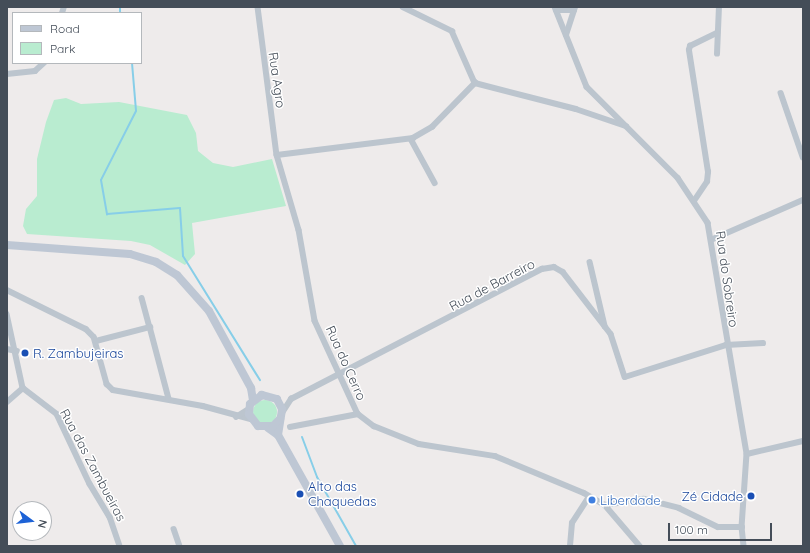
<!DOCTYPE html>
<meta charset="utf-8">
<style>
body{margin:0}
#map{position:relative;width:810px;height:553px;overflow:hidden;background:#eeebeb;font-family:Quicksand,sans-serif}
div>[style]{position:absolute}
.green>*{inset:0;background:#b9ecd0}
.round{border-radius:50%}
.stream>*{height:2px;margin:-1px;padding:0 1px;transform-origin:1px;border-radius:1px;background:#87cee8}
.minor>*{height:5.5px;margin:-2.75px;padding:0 2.75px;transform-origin:2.75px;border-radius:2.75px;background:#bcc5ce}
.secondary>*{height:8px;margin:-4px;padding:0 4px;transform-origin:4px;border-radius:4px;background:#bec7d4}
.dots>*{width:11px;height:11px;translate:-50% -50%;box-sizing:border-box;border:2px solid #fff;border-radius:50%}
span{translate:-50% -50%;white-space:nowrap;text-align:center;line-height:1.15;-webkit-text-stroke:3px #fff;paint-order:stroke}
.street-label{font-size:13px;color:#444d58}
.transit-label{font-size:13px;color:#164399}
.left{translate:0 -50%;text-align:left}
.right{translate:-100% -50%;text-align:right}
.shop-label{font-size:13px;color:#366cbe}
.frame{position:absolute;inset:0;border:8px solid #444d58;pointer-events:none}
.legend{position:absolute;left:12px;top:12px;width:130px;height:52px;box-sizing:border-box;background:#fff;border:1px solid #b4b8bc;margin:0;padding:5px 7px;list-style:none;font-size:12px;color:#444d58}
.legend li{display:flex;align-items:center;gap:8px;height:20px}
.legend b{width:20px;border:1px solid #b4b8bc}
.north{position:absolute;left:12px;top:501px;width:40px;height:40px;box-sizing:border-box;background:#fff;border:1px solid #b4b8bc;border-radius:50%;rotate:105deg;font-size:11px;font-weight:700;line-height:16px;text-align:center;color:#444d58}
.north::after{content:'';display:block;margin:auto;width:14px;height:18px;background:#1d62d6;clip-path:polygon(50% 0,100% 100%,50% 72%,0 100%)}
.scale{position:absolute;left:668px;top:523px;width:104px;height:18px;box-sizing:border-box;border:2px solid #444d58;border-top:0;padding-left:5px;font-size:12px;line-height:14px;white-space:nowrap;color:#444d58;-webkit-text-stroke:3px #fff;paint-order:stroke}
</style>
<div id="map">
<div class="green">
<i style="clip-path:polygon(66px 98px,81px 104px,119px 102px,187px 115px,196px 133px,198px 151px,213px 163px,233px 167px,272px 159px,286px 206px,192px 223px,195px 254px,185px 265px,150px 245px,131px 241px,27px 234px,23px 226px,26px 209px,37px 196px,37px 159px,46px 122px,54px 100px)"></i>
<i class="round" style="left:253px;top:400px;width:24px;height:24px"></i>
</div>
<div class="stream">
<i style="left:120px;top:7px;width:6px;rotate:90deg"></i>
<i style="left:132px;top:63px;width:48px;rotate:85.2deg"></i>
<i style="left:136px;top:111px;width:77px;rotate:116.9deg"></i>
<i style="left:101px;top:180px;width:35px;rotate:80deg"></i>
<i style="left:107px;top:214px;width:73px;rotate:-4.7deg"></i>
<i style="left:180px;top:208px;width:48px;rotate:86.4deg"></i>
<i style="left:183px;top:256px;width:146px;rotate:58.2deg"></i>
<i style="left:302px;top:437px;width:43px;rotate:69.4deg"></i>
<i style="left:317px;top:477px;width:79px;rotate:60.5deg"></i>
</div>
<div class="minor">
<i style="left:258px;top:7px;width:149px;rotate:82.7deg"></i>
<i style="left:277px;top:155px;width:78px;rotate:73.7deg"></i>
<i style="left:299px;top:230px;width:92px;rotate:80deg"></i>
<i style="left:315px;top:321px;width:102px;rotate:65.2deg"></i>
<i style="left:358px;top:414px;width:20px;rotate:37deg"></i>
<i style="left:374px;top:426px;width:48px;rotate:21.8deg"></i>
<i style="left:419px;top:444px;width:77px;rotate:9deg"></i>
<i style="left:495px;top:456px;width:96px;rotate:22.6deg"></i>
<i style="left:584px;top:493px;width:24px;rotate:30deg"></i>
<i style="left:605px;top:505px;width:54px;rotate:49.5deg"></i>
<i style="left:403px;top:7px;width:55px;rotate:26.1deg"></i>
<i style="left:452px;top:31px;width:57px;rotate:66.1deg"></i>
<i style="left:555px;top:7px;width:86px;rotate:68.2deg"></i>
<i style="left:587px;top:87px;width:129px;rotate:45deg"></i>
<i style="left:678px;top:178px;width:54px;rotate:56.3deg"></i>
<i style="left:708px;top:223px;width:234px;rotate:80.4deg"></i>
<i style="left:747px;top:454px;width:73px;rotate:93.9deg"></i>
<i style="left:742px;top:527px;width:19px;rotate:84deg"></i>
<i style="left:556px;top:10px;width:18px"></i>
<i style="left:62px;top:13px;width:6px;rotate:-72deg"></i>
<i style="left:566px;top:35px;width:29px;rotate:-72deg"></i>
<i style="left:717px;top:54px;width:47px;rotate:-87.6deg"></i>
<i style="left:7px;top:74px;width:28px;rotate:-6deg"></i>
<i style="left:35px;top:71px;width:12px;rotate:-42deg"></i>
<i style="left:781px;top:93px;width:68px;rotate:71deg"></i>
<i style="left:411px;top:139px;width:50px;rotate:61.4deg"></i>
<i style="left:277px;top:155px;width:137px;rotate:-7.1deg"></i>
<i style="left:413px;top:138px;width:22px;rotate:-30deg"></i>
<i style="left:432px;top:127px;width:62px;rotate:-45.7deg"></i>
<i style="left:475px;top:83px;width:104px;rotate:14.4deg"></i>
<i style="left:576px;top:109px;width:53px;rotate:18.8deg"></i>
<i style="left:694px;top:201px;width:23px;rotate:-56deg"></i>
<i style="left:707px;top:182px;width:10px;rotate:-84deg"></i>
<i style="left:708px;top:172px;width:123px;rotate:-98.9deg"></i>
<i style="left:689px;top:50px;width:4px;rotate:-76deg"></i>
<i style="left:690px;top:46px;width:30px;rotate:-26deg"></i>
<i style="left:713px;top:239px;width:98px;rotate:-23.4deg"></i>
<i style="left:590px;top:262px;width:66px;rotate:76.8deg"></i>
<i style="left:7px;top:290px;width:88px;rotate:26.3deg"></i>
<i style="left:86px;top:329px;width:11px;rotate:45deg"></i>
<i style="left:94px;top:337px;width:49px;rotate:74.5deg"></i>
<i style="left:107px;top:384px;width:8px;rotate:45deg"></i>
<i style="left:113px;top:390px;width:91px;rotate:10.1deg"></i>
<i style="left:203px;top:406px;width:50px;rotate:15.2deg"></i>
<i style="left:142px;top:298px;width:30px;rotate:75deg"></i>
<i style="left:7px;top:314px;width:76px;rotate:77.8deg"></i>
<i style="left:96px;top:341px;width:56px;rotate:-14.5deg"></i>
<i style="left:150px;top:327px;width:74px;rotate:75.2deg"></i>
<i style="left:7px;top:349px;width:10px;rotate:11deg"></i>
<i style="left:23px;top:388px;width:43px;rotate:37.4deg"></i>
<i style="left:57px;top:414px;width:77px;rotate:64.8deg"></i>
<i style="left:90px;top:484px;width:39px;rotate:59deg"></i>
<i style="left:110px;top:517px;width:31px;rotate:71deg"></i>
<i style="left:7px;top:402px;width:21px;rotate:-41deg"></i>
<i style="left:282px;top:413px;width:17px;rotate:-57deg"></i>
<i style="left:291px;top:399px;width:283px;rotate:-27.4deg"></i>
<i style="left:542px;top:269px;width:12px;rotate:-9deg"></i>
<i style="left:554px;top:267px;width:10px;rotate:29deg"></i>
<i style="left:563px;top:272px;width:78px;rotate:52.3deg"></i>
<i style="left:611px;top:334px;width:45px;rotate:72deg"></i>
<i style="left:625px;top:377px;width:106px;rotate:-17.6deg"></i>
<i style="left:726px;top:345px;width:37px;rotate:-3deg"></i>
<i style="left:236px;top:417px;width:15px;rotate:-32deg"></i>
<i style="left:290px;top:427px;width:69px;rotate:-10.8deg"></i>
<i style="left:747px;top:454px;width:57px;rotate:-13.1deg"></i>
<i style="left:605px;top:505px;width:39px;rotate:-9deg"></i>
<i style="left:644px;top:499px;width:36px;rotate:14deg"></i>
<i style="left:679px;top:508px;width:43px;rotate:26deg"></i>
<i style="left:718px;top:527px;width:24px"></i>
<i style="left:174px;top:529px;width:18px;rotate:71deg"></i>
<i style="left:570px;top:546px;width:23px;rotate:-85deg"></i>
<i style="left:572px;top:523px;width:31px;rotate:-57deg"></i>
</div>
<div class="secondary">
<i style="left:7px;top:245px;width:123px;rotate:4.2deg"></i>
<i style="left:130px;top:254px;width:27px;rotate:17deg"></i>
<i style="left:156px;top:262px;width:25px;rotate:32deg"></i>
<i style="left:177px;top:275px;width:48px;rotate:48.4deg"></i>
<i style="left:209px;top:311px;width:88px;rotate:61.4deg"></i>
<i style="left:251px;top:388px;width:12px;rotate:81deg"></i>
<i style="left:268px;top:428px;width:12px;rotate:35deg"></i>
<i style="left:278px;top:435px;width:127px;rotate:60.8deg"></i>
<i style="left:278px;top:435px;width:26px;rotate:-81deg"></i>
<i style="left:282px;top:409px;width:11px;rotate:-117deg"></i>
<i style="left:277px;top:399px;width:16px;rotate:-165deg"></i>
<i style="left:262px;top:395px;width:15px;rotate:143deg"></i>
<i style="left:250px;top:404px;width:10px;rotate:96deg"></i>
<i style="left:249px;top:414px;width:15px;rotate:53deg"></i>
<i style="left:258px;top:426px;width:15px"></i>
<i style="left:273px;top:426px;width:10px;rotate:-45deg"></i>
</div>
<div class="dots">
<i style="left:25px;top:353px;background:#1a4fb4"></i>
<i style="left:300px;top:494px;background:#1a4fb4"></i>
<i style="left:751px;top:496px;background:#1a4fb4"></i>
<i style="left:592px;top:500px;background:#3f7fe0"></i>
</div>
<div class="street-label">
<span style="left:277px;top:80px;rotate:82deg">Rua Agro</span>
<span style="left:727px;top:279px;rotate:82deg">Rua do Sobreiro</span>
<span style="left:492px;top:285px;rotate:-28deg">Rua de Barreiro</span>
<span style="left:346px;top:363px;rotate:66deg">Rua do Cerro</span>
<span style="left:93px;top:465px;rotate:62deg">Rua das Zambueiras</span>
</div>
<div class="transit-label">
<span class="left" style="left:33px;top:353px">R. Zambujeiras</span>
<span class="left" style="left:308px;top:494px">Alto das<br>Chaquedas</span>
<span class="right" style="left:743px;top:496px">Zé Cidade</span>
</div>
<div class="shop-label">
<span class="left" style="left:600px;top:500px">Liberdade</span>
</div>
<div class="frame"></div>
<ul class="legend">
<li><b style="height:5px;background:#bec7d4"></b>Road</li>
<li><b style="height:11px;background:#b9ecd0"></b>Park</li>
</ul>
<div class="north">N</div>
<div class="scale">100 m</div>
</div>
